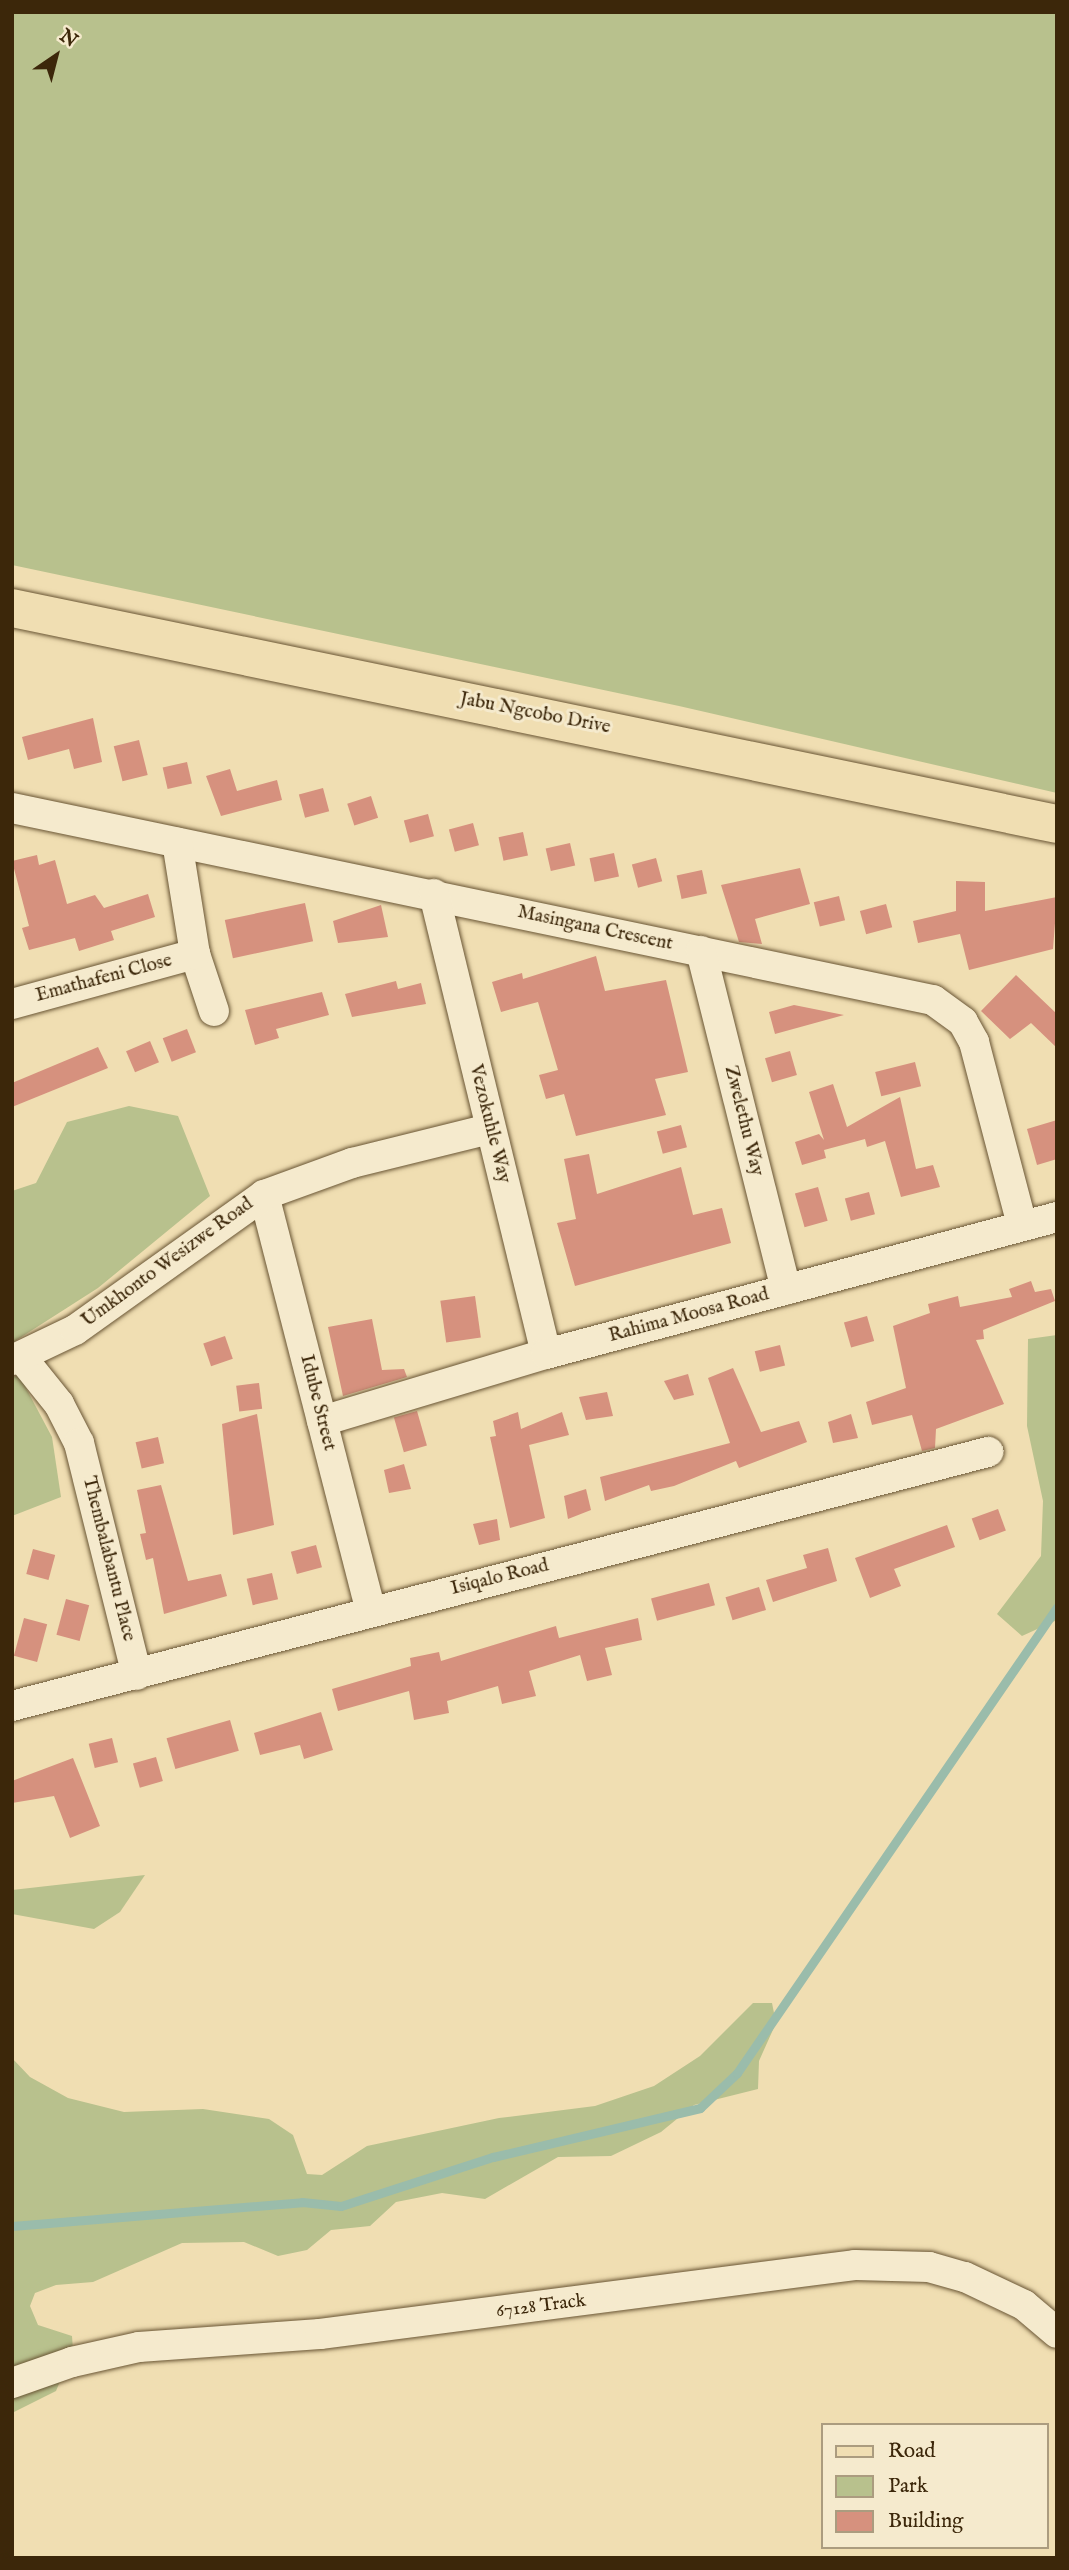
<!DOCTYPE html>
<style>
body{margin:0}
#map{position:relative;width:1069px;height:2570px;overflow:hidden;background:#f0deb2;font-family:"IM FELL English",serif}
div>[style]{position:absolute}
.green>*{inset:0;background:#b8c18d}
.stream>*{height:9px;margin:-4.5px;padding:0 4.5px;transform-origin:4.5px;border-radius:4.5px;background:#9abcab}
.building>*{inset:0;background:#d6917e;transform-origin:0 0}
.roads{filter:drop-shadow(0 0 2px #695534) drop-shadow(0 0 2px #695534)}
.minor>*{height:30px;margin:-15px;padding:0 15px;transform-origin:15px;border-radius:15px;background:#f5eacd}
.major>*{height:38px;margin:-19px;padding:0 19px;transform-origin:19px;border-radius:19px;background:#f0deb2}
span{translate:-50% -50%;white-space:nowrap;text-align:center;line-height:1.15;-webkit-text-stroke:6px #f5eacd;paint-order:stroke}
.street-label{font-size:19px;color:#3c270a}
.frame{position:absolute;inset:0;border:14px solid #3c270a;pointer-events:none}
.legend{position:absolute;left:821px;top:2423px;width:228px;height:126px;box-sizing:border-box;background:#f5eacd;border:2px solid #ab9c7f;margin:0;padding:9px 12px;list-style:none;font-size:21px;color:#3c270a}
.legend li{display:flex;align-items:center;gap:14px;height:35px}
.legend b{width:35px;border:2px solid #ab9c7f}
.north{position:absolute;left:21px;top:21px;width:70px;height:70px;-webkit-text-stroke:5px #f5eacd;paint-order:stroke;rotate:35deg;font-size:19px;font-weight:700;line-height:28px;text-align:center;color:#3c270a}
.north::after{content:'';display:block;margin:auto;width:24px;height:32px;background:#3c270a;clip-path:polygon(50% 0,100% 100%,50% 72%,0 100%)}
</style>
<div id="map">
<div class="green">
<i style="clip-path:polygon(12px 12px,1057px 12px,1057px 793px,679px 706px,12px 565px)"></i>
<i style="clip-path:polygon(129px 1106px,178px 1116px,210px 1196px,98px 1288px,12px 1343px,12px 1191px,36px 1183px,67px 1122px)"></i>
<i style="clip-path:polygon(1057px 1335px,1057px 1620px,1022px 1636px,997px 1614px,1041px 1556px,1043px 1501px,1027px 1426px,1028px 1339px)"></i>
<i style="clip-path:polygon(19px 1375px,52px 1437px,61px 1497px,12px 1516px,12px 1377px)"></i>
<i style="clip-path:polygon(145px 1875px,120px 1912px,94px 1929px,12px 1914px,12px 1890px)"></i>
<i style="clip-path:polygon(753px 2003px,772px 2003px,776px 2023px,759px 2061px,758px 2089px,694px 2105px,661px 2132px,611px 2156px,558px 2157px,485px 2199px,442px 2193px,396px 2202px,370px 2226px,331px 2230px,307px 2250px,278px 2256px,244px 2242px,182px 2243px,93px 2282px,56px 2285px,35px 2293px,30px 2306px,38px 2325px,72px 2336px,73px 2350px,56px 2391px,12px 2413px,12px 2058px,30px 2077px,68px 2098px,124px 2112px,203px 2109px,269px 2119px,293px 2135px,307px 2174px,322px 2175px,367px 2146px,499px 2118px,595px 2106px,654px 2086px,700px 2056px)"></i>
</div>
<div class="stream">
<i style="left:12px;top:2226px;width:291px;rotate:-4.7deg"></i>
<i style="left:302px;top:2202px;width:39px;rotate:6deg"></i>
<i style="left:341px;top:2206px;width:160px;rotate:-17.9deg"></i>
<i style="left:493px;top:2157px;width:213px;rotate:-13.3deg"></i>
<i style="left:700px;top:2108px;width:51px;rotate:-43.4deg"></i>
<i style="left:737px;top:2073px;width:565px;rotate:-55.52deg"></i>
</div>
<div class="building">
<i style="clip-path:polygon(93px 718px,102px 762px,74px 769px,69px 749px,28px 760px,22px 737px)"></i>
<i style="left:139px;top:740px;width:36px;height:26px;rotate:76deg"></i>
<i style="left:187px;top:762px;width:22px;height:25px;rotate:77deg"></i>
<i style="clip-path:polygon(230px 769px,237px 791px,277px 780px,282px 800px,221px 816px,206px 776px)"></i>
<i style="left:323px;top:788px;width:24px;height:25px;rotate:75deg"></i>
<i style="left:371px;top:796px;width:23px;height:25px;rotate:72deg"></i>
<i style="left:428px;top:814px;width:23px;height:25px;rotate:75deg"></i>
<i style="left:473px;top:823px;width:23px;height:25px;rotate:75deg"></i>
<i style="left:523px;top:832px;width:24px;height:25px;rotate:78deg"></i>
<i style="left:570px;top:843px;width:23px;height:25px;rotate:77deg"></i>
<i style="left:614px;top:853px;width:24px;height:25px;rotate:78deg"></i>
<i style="clip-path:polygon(37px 855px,39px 865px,55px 860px,67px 904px,95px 895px,104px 908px,148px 894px,155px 917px,111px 931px,114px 940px,79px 951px,75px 938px,29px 950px,22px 928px,29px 926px,12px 861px)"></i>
<i style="left:656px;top:858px;width:24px;height:25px;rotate:75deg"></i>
<i style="clip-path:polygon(800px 868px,810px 904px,755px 919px,762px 944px,739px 942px,721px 885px)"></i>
<i style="left:702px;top:870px;width:24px;height:26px;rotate:78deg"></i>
<i style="clip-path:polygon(956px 881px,985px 882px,985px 911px,1057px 897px,1053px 949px,969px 970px,960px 934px,918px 943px,913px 921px,956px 911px)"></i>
<i style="left:839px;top:896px;width:25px;height:26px;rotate:76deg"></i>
<i style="left:305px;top:903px;width:39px;height:82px;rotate:78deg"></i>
<i style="left:886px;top:904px;width:24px;height:27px;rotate:75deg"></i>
<i style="clip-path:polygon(381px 905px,388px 937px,338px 943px,333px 921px)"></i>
<i style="clip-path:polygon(596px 956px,605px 991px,666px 980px,688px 1072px,655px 1079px,666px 1115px,576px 1136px,564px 1094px,546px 1099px,539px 1075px,558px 1070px,538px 1002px,501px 1012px,492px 982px,522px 973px,523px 979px)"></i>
<i style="clip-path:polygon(1016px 975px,1057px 1014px,1057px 1048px,1031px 1023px,1010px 1039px,981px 1011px)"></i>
<i style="clip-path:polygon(396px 981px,398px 989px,421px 983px,426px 1004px,352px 1017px,345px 994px)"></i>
<i style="clip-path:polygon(322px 992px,329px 1015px,276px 1029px,279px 1038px,255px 1045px,245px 1010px)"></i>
<i style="clip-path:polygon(794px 1005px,844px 1015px,775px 1034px,769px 1012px)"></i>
<i style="left:187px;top:1029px;width:25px;height:26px;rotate:69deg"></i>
<i style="left:150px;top:1041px;width:23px;height:26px;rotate:67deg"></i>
<i style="clip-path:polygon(98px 1047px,108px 1068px,12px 1107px,12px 1083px)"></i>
<i style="left:790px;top:1051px;width:25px;height:26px;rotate:74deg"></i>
<i style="left:915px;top:1062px;width:25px;height:41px;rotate:76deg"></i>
<i style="clip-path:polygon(833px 1084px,847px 1127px,900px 1097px,916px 1169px,933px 1165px,940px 1187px,901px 1197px,885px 1141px,867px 1147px,865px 1139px,824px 1150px,826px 1158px,802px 1165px,795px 1142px,819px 1134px,824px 1140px,809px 1092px)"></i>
<i style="clip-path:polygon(1057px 1120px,1057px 1159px,1037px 1165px,1027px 1129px)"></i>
<i style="left:681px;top:1125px;width:23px;height:25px;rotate:75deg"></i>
<i style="clip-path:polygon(589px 1154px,597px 1194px,681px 1167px,693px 1215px,722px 1208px,731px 1243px,575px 1286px,557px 1223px,576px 1219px,564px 1159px)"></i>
<i style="left:818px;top:1187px;width:35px;height:24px;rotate:74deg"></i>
<i style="left:869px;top:1192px;width:23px;height:25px;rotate:75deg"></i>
<i style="clip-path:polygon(1031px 1281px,1035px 1292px,1051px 1289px,1055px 1301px,983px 1330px,984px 1339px,976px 1340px,1004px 1404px,936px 1429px,935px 1448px,922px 1451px,912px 1415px,872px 1425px,866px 1402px,906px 1388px,893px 1326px,930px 1313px,928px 1304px,958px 1296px,960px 1307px,1012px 1297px,1009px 1289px)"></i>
<i style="left:475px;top:1296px;width:42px;height:35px;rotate:82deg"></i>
<i style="left:867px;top:1316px;width:26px;height:24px;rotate:74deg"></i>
<i style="clip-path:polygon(372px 1319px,382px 1370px,404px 1369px,407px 1377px,343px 1396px,328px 1327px)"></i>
<i style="left:225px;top:1336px;width:24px;height:23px;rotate:71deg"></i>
<i style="left:780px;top:1345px;width:21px;height:26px;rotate:76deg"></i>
<i style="clip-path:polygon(733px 1368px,761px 1432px,799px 1421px,807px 1442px,739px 1468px,736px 1461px,674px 1486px,651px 1491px,649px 1485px,605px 1501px,600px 1477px,730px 1443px,708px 1378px)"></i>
<i style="clip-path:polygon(688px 1374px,694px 1395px,674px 1400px,664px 1381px)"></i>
<i style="left:259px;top:1383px;width:26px;height:23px;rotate:83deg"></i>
<i style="clip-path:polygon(607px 1392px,613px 1416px,586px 1420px,579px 1397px)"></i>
<i style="left:417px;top:1411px;width:36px;height:24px;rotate:74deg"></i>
<i style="clip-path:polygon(518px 1412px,521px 1429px,562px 1412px,569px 1435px,529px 1445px,545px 1518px,510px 1528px,490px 1437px,496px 1436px,493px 1421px)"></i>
<i style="clip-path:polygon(257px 1414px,274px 1525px,233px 1535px,222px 1424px)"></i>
<i style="clip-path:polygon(851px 1414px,858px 1438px,833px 1443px,828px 1422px)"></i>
<i style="left:158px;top:1437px;width:27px;height:23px;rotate:77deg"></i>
<i style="clip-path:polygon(404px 1464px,411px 1489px,389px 1493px,384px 1470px)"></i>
<i style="clip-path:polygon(161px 1485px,188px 1581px,221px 1574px,227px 1596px,164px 1614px,153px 1558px,146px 1560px,140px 1534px,146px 1533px,137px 1490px)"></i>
<i style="clip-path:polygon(586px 1489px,591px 1510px,568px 1519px,564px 1496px)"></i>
<i style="left:998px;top:1509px;width:23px;height:28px;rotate:70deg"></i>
<i style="clip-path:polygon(497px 1519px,500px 1540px,479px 1545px,473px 1524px)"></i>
<i style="clip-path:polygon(947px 1525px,955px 1547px,894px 1569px,901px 1586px,870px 1598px,855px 1558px)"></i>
<i style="left:316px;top:1545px;width:23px;height:26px;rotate:75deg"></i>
<i style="clip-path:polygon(828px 1548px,837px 1581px,773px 1602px,766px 1580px,807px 1568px,803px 1555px)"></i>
<i style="left:33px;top:1549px;width:23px;height:26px;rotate:15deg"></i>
<i style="left:272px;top:1573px;width:27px;height:26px;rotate:77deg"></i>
<i style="left:709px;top:1583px;width:23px;height:60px;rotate:75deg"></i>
<i style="left:759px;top:1587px;width:24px;height:35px;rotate:73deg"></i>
<i style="left:66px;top:1599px;width:24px;height:37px;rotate:15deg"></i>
<i style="left:24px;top:1618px;width:24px;height:39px;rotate:15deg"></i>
<i style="clip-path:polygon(638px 1618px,642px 1640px,605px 1648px,612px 1675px,587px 1681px,580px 1655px,529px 1671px,536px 1696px,502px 1704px,498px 1686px,447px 1701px,449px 1713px,414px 1720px,409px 1691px,338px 1711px,332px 1689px,411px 1666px,410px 1658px,439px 1652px,441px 1661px,556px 1626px,559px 1638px)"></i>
<i style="clip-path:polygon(321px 1712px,333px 1750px,304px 1759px,300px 1745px,260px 1755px,254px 1733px)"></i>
<i style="left:230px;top:1720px;width:32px;height:66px;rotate:74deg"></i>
<i style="left:112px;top:1738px;width:25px;height:24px;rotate:76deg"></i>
<i style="left:156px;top:1757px;width:25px;height:24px;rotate:74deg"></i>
<i style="clip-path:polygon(73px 1758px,100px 1826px,70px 1838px,54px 1796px,12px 1803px,12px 1781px)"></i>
</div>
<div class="roads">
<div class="minor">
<i style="left:12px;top:808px;width:941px;rotate:11.78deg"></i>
<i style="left:933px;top:1000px;width:37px;rotate:36deg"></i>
<i style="left:963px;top:1022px;width:23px;rotate:61deg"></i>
<i style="left:974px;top:1042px;width:189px;rotate:75.3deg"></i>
<i style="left:434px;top:894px;width:473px;rotate:76.3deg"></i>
<i style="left:701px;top:951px;width:349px;rotate:75.9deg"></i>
<i style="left:195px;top:954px;width:60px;rotate:71.6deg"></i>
<i style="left:12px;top:1004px;width:190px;rotate:-15.3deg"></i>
<i style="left:195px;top:954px;width:113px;rotate:-99.1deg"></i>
<i style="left:264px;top:1195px;width:430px;rotate:75.6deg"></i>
<i style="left:22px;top:1358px;width:59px;rotate:51.2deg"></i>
<i style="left:59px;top:1404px;width:44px;rotate:62.9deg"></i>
<i style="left:79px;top:1443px;width:239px;rotate:76deg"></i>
<i style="left:12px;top:1360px;width:70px;rotate:-25.5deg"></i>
<i style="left:75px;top:1330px;width:232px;rotate:-35.5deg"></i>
<i style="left:264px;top:1195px;width:94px;rotate:-20deg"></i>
<i style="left:352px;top:1163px;width:141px;rotate:-13.9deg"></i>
<i style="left:322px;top:1421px;width:234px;rotate:-16.7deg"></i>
<i style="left:546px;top:1354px;width:529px;rotate:-15.01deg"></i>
<i style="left:12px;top:1706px;width:1009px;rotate:-14.59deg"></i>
<i style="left:12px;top:2383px;width:64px;rotate:-19.3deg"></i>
<i style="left:72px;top:2362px;width:69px;rotate:-12.6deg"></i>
<i style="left:139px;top:2347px;width:181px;rotate:-4.1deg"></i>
<i style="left:320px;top:2334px;width:539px;rotate:-7.35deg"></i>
<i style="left:855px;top:2265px;width:74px;rotate:1.5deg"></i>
<i style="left:929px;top:2267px;width:37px;rotate:16deg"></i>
<i style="left:965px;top:2277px;width:65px;rotate:25.4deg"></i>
<i style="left:1024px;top:2305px;width:43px;rotate:40.3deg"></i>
</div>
<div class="major">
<i style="left:12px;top:608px;width:1067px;rotate:11.68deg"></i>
</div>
</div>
<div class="street-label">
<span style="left:535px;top:714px;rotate:11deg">Jabu Ngcobo Drive</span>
<span style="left:595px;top:929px;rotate:12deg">Masingana Crescent</span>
<span style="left:104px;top:979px;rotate:-15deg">Emathafeni Close</span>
<span style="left:743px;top:1121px;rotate:76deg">Zwelethu Way</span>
<span style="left:489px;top:1124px;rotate:76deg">Vezokuhle Way</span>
<span style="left:168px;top:1263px;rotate:-36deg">Umkhonto Wesizwe Road</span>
<span style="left:689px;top:1316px;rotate:-15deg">Rahima Moosa Road</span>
<span style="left:317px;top:1403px;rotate:76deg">Idube Street</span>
<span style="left:108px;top:1559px;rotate:76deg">Thembalabantu Place</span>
<span style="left:500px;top:1578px;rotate:-14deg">Isiqalo Road</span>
<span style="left:541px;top:2307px;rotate:-7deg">67128 Track</span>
</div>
<div class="frame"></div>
<ul class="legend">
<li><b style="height:9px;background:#f0deb2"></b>Road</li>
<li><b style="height:19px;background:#b8c18d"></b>Park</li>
<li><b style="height:19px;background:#d6917e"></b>Building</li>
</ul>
<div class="north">N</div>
</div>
